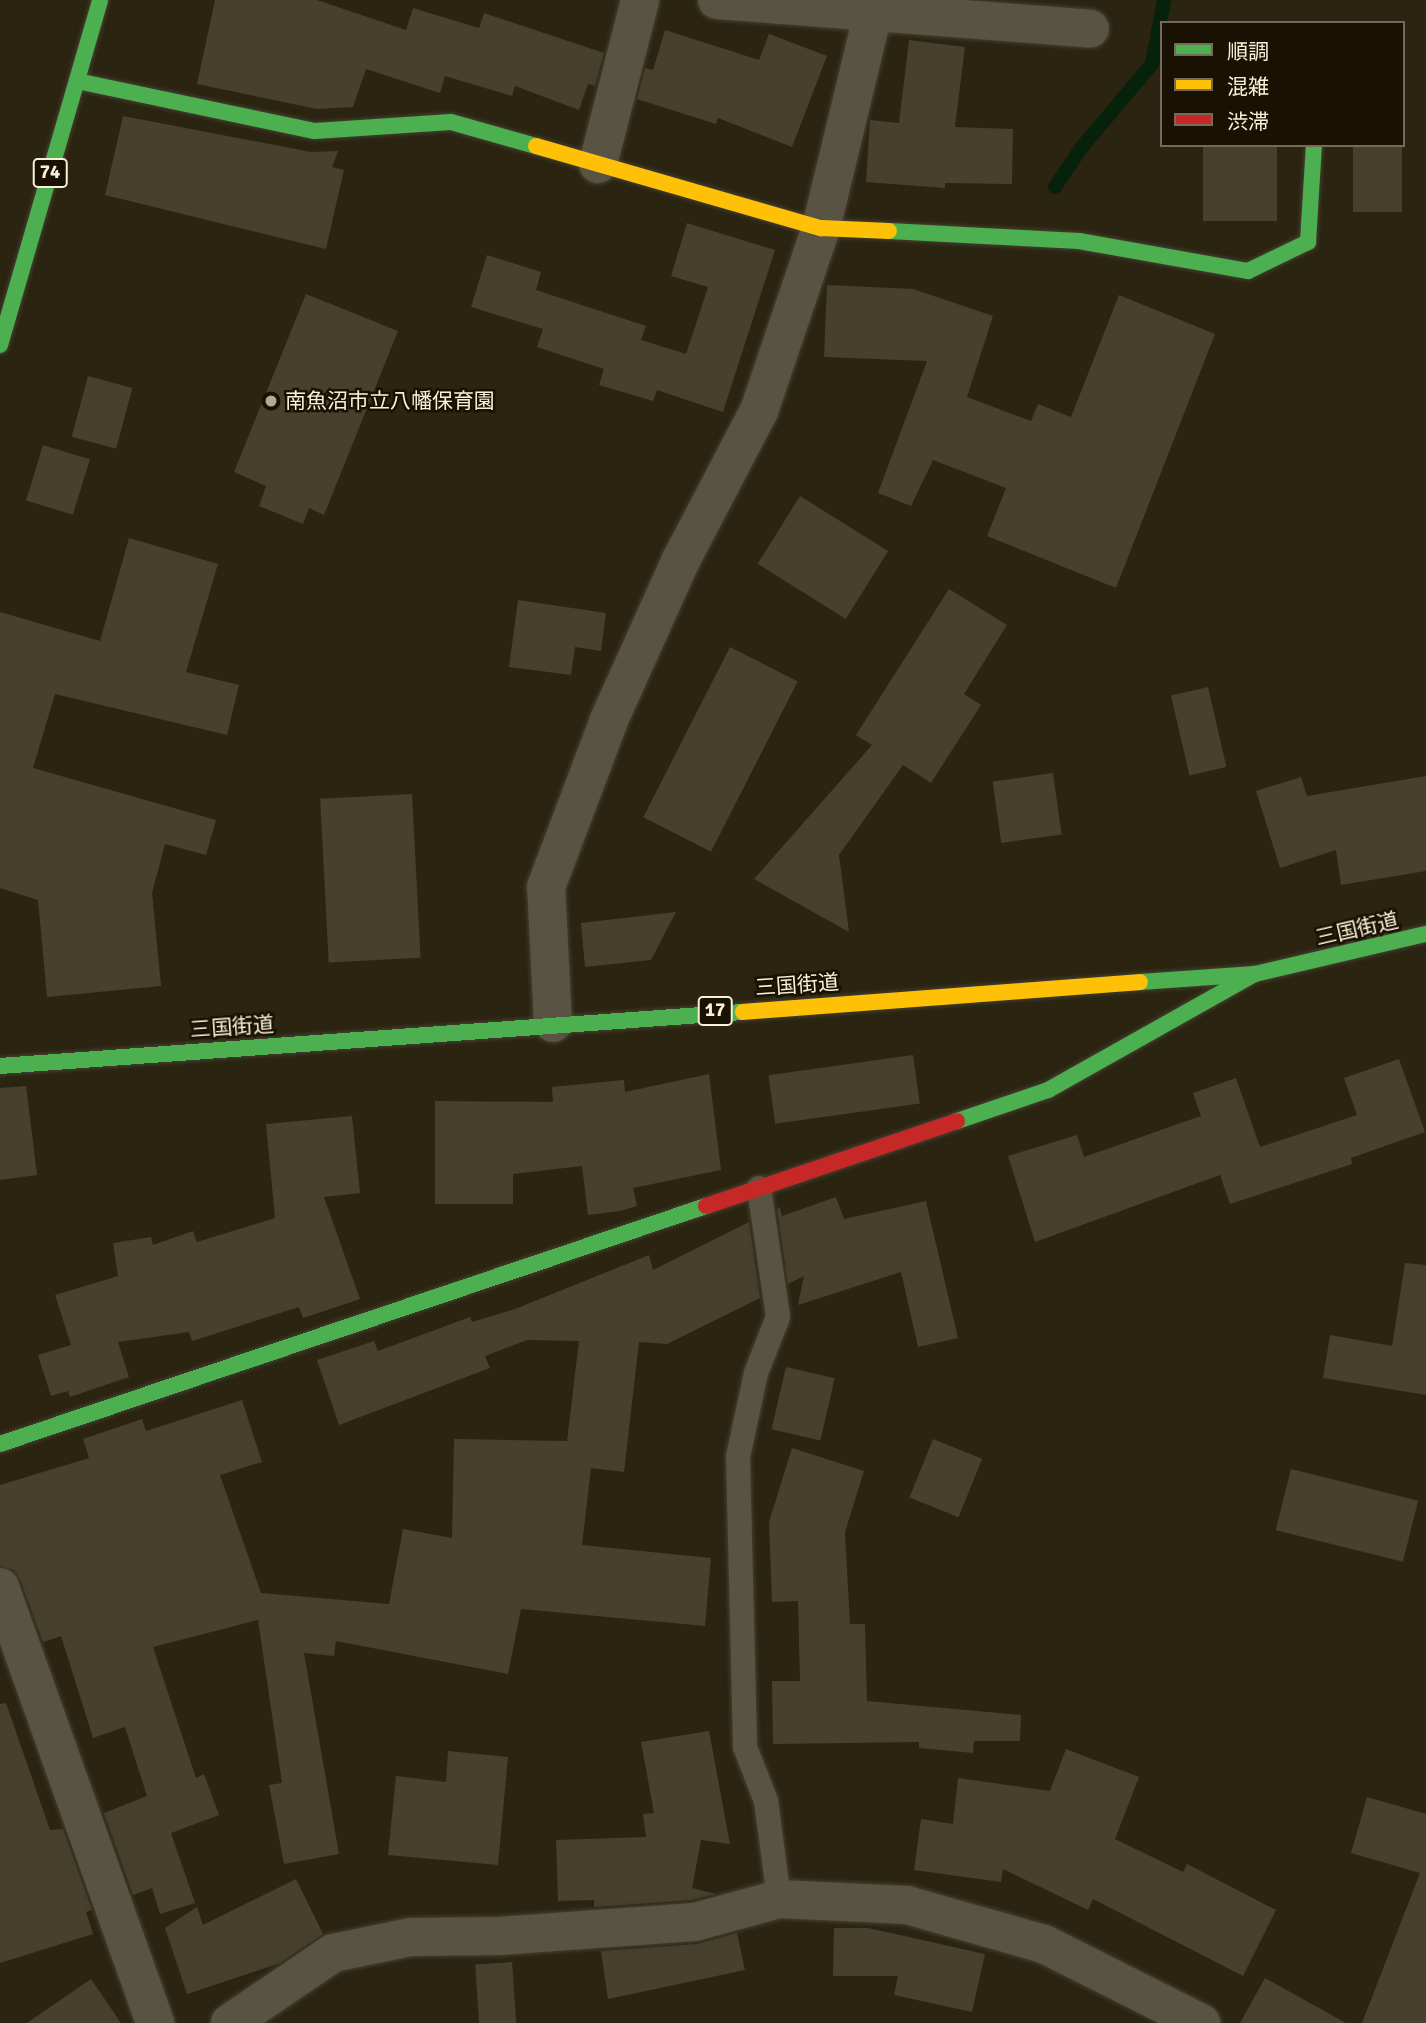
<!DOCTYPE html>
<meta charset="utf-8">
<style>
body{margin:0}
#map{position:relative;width:1426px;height:2023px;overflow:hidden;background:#2a2410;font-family:Signika,"Noto Sans JP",sans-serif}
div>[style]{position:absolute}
.stream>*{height:14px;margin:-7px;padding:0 7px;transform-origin:7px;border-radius:7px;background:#07220b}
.building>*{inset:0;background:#46402d;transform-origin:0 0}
.roads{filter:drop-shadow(0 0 2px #453f31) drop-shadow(0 0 2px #453f31)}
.lane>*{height:24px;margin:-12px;padding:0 12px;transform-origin:12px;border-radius:12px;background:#595343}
.street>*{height:38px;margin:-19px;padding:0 19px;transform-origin:19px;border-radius:19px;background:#595343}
.fast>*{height:16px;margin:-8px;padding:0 8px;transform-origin:8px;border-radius:8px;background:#4caf50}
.slow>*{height:16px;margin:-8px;padding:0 8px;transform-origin:8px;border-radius:8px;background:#ffc107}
.jam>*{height:16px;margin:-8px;padding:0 8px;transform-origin:8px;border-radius:8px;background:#c62828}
.dots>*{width:19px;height:19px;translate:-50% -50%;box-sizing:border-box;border:4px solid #191202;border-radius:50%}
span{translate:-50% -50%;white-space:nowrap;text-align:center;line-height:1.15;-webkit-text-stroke:5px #191202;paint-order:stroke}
.shield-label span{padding:2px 5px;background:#191202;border:2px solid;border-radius:5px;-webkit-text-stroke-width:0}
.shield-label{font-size:19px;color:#f9f0d8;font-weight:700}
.poi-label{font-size:21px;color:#f9f0d8}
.left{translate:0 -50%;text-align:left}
.street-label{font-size:21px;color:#f9f0d8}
.legend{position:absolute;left:1160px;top:21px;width:245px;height:126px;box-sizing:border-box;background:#191202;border:2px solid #736b58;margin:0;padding:9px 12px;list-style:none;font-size:21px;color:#f9f0d8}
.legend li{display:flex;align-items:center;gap:14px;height:35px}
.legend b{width:35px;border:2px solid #736b58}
</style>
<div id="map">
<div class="stream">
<i style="left:1055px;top:187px;width:48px;rotate:-56deg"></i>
<i style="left:1082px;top:147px;width:109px;rotate:-49.9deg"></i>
<i style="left:1152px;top:64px;width:65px;rotate:-79.4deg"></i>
</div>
<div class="building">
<i style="clip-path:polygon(215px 0,317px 0,406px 30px,413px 8px,479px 28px,484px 13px,604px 53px,595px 86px,588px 84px,579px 110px,515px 86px,512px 96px,445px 76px,440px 93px,366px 69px,353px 107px,317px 109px,197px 84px)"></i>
<i style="clip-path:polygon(665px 30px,759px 60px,769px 34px,827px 56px,792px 147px,718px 118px,716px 124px,637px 99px,645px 68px,653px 70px)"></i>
<i style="clip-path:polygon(909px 40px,965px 47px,955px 127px,1013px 129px,1012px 184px,945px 183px,945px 188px,866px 182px,870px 120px,899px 123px)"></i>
<i style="clip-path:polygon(123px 116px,311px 152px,338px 151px,332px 167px,344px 170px,326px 249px,105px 195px)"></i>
<i style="left:1203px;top:145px;width:74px;height:76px"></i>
<i style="left:1353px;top:145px;width:49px;height:67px"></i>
<i style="clip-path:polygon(687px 223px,775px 250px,723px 412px,657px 390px,653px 401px,599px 385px,604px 369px,537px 347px,543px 329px,471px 307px,487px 255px,541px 272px,536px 290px,646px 326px,641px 340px,686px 354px,708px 287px,671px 276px)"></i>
<i style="clip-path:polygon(827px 285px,913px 289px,993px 316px,967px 397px,1031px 421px,1038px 404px,1071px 417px,1119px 295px,1215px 334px,1116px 588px,987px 536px,1006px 488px,933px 460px,911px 506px,878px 493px,927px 361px,824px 357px)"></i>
<i style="clip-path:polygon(306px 294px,398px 331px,324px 515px,309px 508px,303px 524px,259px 506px,266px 486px,234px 472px)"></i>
<i style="left:88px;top:376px;width:46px;height:63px;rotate:15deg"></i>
<i style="left:43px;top:445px;width:49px;height:58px;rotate:17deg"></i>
<i style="left:800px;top:496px;width:104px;height:80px;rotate:32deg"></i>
<i style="clip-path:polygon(129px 538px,218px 564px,186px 672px,239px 685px,227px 735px,55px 694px,33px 768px,216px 820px,206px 855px,165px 844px,152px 893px,161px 986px,47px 997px,38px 900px,0 888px,0 612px,100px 641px)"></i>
<i style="clip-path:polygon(949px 589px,1007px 625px,964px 694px,981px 705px,931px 783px,903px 765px,839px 855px,849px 932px,754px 879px,872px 745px,856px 735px)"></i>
<i style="clip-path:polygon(518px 600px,606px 613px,601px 651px,575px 647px,571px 675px,509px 667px)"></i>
<i style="left:730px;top:647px;width:76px;height:191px;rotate:27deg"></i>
<i style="left:1208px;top:687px;width:82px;height:38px;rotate:77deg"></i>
<i style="left:1053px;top:773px;width:62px;height:61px;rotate:82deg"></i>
<i style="clip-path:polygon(1426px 776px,1426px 871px,1341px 885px,1336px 850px,1280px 868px,1256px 791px,1301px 777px,1307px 796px)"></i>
<i style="left:412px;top:794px;width:164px;height:92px;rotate:87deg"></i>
<i style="clip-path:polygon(676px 912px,651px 960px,585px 967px,581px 923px)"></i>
<i style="left:913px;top:1055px;width:49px;height:146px;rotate:82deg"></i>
<i style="clip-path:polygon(1399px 1059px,1425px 1132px,1351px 1158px,1352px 1164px,1230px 1204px,1220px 1175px,1035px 1242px,1008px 1156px,1077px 1135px,1084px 1157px,1201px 1116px,1193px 1093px,1236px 1078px,1260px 1147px,1357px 1115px,1344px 1078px)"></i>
<i style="clip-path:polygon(709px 1074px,721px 1170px,633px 1188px,637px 1206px,620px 1211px,588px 1215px,582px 1166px,513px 1174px,513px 1204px,435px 1204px,435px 1101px,553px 1102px,552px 1087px,624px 1080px,625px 1092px)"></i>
<i style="clip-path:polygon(26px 1086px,37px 1175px,0 1180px,0 1088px)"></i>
<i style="clip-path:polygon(352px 1116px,360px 1193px,324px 1197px,360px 1299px,303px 1318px,299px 1307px,192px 1341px,189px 1332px,118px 1342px,129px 1377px,70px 1397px,68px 1391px,51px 1396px,38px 1355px,71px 1345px,55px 1295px,118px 1276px,113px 1243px,151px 1237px,153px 1245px,193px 1231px,197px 1242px,275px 1218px,266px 1124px)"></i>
<i style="clip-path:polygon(836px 1197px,844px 1219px,926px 1201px,958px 1338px,918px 1347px,901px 1272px,798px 1305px,804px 1276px,788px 1284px,777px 1209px,780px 1207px,782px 1216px)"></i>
<i style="clip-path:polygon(749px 1222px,760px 1298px,667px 1344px,639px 1342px,624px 1472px,591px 1468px,582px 1545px,711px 1558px,705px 1626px,521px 1609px,508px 1674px,336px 1641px,334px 1656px,304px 1653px,339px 1854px,284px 1864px,269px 1785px,282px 1783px,258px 1620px,153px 1647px,196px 1778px,204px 1774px,219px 1815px,171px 1833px,195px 1903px,160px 1914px,152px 1888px,133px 1895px,104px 1813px,147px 1796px,125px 1727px,93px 1738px,61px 1636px,43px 1642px,20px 1579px,14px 1570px,0 1566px,0 1485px,89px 1458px,83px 1439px,142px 1419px,146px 1431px,242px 1400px,262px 1462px,220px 1475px,261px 1593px,389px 1604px,403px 1529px,452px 1538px,454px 1439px,567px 1441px,579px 1341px,527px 1340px,485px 1356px,490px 1368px,339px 1425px,317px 1360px,374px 1341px,378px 1351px,470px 1317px,472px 1322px,515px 1309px,649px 1255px,653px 1270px)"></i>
<i style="clip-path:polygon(1405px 1263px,1426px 1265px,1426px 1395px,1323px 1378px,1330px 1335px,1392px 1346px)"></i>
<i style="left:786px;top:1367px;width:50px;height:64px;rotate:13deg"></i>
<i style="left:933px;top:1439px;width:53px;height:63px;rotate:22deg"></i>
<i style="clip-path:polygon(792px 1448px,864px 1471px,845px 1532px,850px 1624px,865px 1624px,867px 1701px,1021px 1715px,1020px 1741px,974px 1741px,973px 1753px,919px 1748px,919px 1742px,773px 1744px,772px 1681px,800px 1681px,798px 1601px,772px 1602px,769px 1522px)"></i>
<i style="left:1291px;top:1469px;width:131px;height:63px;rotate:14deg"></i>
<i style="clip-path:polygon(6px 1703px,50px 1830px,63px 1829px,92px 1910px,86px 1912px,93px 1934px,0 1963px,0 1704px)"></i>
<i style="clip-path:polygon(709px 1731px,730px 1844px,701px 1840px,692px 1888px,716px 1894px,691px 1900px,594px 1907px,594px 1900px,558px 1901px,556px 1840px,646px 1837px,643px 1814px,654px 1813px,641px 1742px)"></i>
<i style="clip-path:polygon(1066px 1749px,1139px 1777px,1115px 1839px,1183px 1872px,1187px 1864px,1276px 1910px,1243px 1976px,1093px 1899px,1088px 1910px,1003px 1869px,1001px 1882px,914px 1870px,921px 1819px,953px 1824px,958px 1778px,1050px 1791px)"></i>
<i style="clip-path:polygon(448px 1751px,508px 1757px,498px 1865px,388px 1855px,396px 1776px,446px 1782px)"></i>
<i style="clip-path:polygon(1367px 1797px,1426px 1814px,1426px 2023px,1362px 2023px,1420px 1873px,1351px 1853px)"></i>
<i style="clip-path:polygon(296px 1879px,323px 1934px,280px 1963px,187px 1994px,165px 1928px,197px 1907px,203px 1925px)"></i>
<i style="clip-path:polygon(834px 1928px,868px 1928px,985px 1954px,972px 2012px,894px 1995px,898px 1976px,833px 1976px)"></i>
<i style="clip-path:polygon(737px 1933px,745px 1970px,608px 1999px,601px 1951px,697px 1944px)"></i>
<i style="left:512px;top:1962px;width:61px;height:37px;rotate:86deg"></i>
<i style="clip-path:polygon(1265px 1978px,1346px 2023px,1240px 2023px)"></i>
<i style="clip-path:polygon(91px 1979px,121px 2023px,27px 2023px)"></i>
</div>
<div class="roads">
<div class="lane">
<i style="left:759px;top:1188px;width:130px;rotate:81.6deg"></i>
<i style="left:778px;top:1317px;width:60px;rotate:111.4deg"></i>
<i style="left:756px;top:1373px;width:86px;rotate:102.1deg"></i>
<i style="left:738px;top:1457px;width:290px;rotate:88.6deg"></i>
<i style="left:745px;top:1747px;width:58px;rotate:68.7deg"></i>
<i style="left:766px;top:1801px;width:99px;rotate:82.4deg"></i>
</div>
<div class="street">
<i style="left:717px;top:0;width:374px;rotate:4.4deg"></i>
<i style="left:598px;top:164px;width:169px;rotate:-75.6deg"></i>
<i style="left:553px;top:1023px;width:136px;rotate:-92.9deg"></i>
<i style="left:546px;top:887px;width:178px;rotate:-69.3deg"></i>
<i style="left:609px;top:720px;width:175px;rotate:-65.8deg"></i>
<i style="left:681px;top:560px;width:168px;rotate:-62.4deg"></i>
<i style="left:759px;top:411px;width:193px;rotate:-71.3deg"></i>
<i style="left:821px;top:228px;width:221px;rotate:-76.4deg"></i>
<i style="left:0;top:1587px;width:463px;rotate:70.4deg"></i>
<i style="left:230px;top:2023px;width:125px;rotate:-34.2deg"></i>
<i style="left:333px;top:1953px;width:80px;rotate:-11.6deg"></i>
<i style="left:411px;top:1937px;width:88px;rotate:-0.7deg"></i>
<i style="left:499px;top:1936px;width:196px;rotate:-4.1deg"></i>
<i style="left:695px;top:1922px;width:87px;rotate:-15.3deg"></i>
<i style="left:779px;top:1899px;width:128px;rotate:2.7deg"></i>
<i style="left:907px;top:1905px;width:142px;rotate:15.9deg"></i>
<i style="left:1044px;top:1944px;width:176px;rotate:26.7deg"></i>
</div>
<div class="fast">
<i style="left:77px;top:81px;width:243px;rotate:11.9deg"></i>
<i style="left:315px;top:131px;width:136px;rotate:-3.8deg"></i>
<i style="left:451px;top:122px;width:88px;rotate:15.8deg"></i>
<i style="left:889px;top:231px;width:190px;rotate:3deg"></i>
<i style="left:1079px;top:241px;width:172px;rotate:10.1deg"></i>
<i style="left:1248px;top:271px;width:67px;rotate:-25.8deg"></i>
<i style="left:1308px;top:242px;width:97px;rotate:-86.5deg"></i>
<i style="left:0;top:345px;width:359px;rotate:-73.8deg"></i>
<i style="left:1140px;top:982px;width:115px;rotate:-4deg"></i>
<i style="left:1255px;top:974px;width:176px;rotate:-13.2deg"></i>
<i style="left:0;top:1066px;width:745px;rotate:-4.16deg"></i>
<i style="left:957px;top:1121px;width:96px;rotate:-18.8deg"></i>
<i style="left:1048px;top:1090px;width:237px;rotate:-29.3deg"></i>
<i style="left:0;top:1444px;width:745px;rotate:-18.63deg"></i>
</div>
<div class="slow">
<i style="left:536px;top:146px;width:297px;rotate:16.1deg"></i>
<i style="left:821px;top:228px;width:68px;rotate:2.5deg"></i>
<i style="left:743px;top:1012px;width:398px;rotate:-4.3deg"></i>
</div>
<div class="jam">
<i style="left:706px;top:1206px;width:265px;rotate:-18.7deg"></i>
</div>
</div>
<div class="dots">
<i style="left:271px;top:401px;background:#b1a992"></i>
</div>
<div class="shield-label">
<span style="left:50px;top:173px">74</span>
<span style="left:715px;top:1011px">17</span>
</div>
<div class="poi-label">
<span class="left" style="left:285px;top:401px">南魚沼市立八幡保育園</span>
</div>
<div class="street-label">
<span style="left:1357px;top:929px;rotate:-13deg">三国街道</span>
<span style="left:797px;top:985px;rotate:-4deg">三国街道</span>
<span style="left:232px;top:1027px;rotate:-4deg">三国街道</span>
</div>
<ul class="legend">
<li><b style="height:9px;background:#4caf50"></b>順調</li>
<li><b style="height:9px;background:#ffc107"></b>混雑</li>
<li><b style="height:9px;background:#c62828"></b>渋滞</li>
</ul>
</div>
